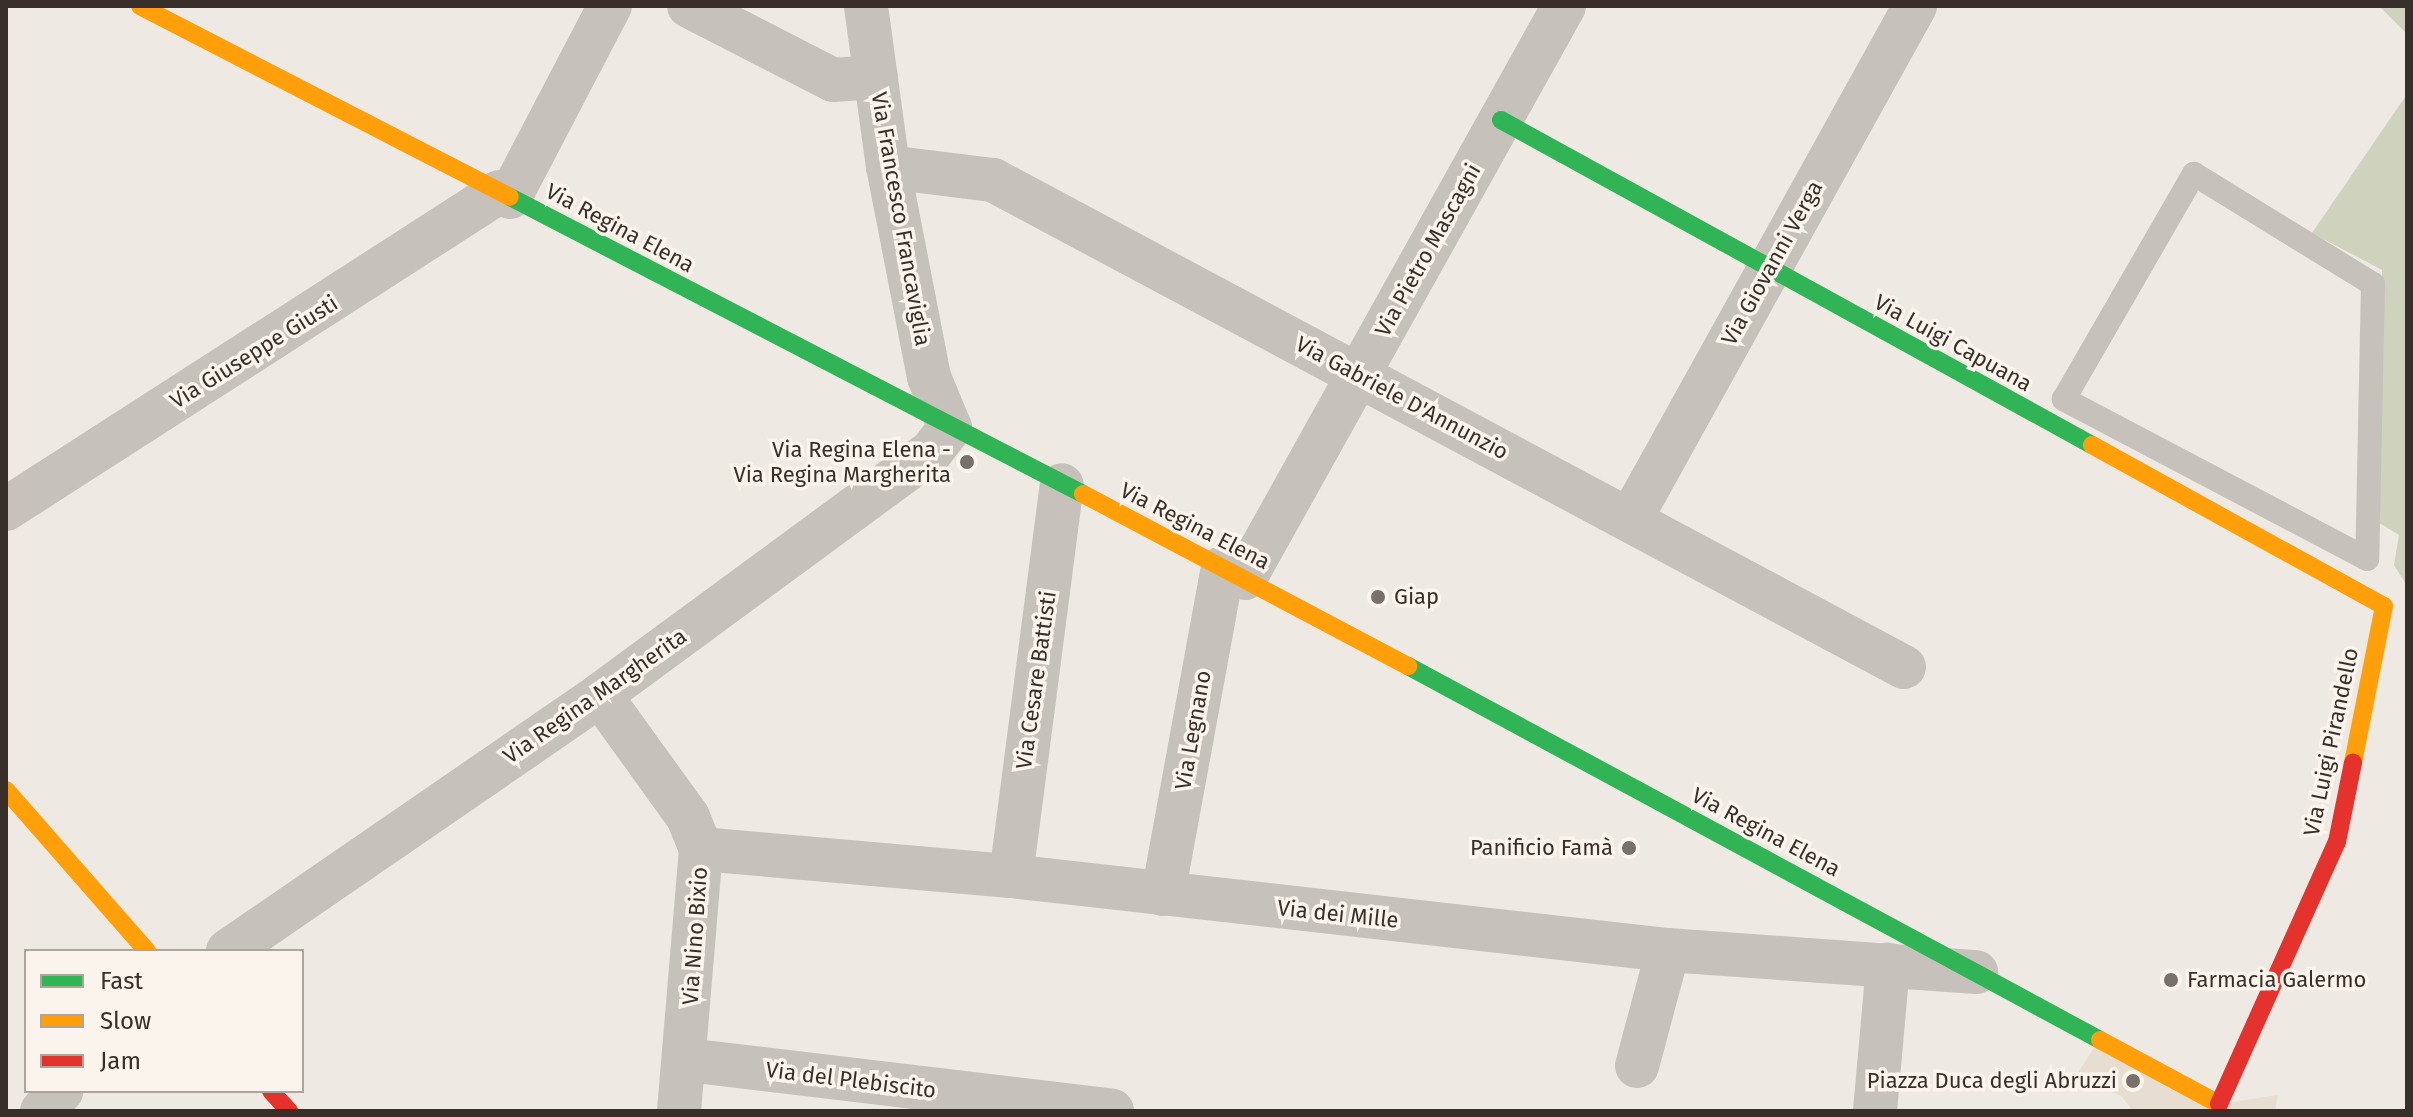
<!DOCTYPE html>
<meta charset="utf-8">
<style>
body{margin:0}
#map{position:relative;width:2413px;height:1117px;overflow:hidden;background:#eee9e3;font-family:"Fira Sans",sans-serif}
div>[style]{position:absolute}
.green>*{inset:0;background:#cfd3be}
.plaza>*{inset:0;background:#e7ddd1}
.lane>*{height:24px;margin:-12px;padding:0 12px;transform-origin:12px;border-radius:12px;background:#c7c1bc}
.street>*{height:44px;margin:-22px;padding:0 22px;transform-origin:22px;border-radius:22px;background:#c7c1bc}
.fast>*{height:18px;margin:-9px;padding:0 9px;transform-origin:9px;border-radius:9px;background:#30b455}
.slow>*{height:18px;margin:-9px;padding:0 9px;transform-origin:9px;border-radius:9px;background:#ff9f0a}
.jam>*{height:18px;margin:-9px;padding:0 9px;transform-origin:9px;border-radius:9px;background:#e5322d}
.dots>*{width:22px;height:22px;translate:-50% -50%;box-sizing:border-box;border:4px solid #faf4ec;border-radius:50%}
span{translate:-50% -50%;white-space:nowrap;text-align:center;line-height:1.15;-webkit-text-stroke:7px #faf4ec;paint-order:stroke}
.street-label{font-size:22px;color:#382f2a}
.poi-label{font-size:22px;color:#382f2a}
.right{translate:-100% -50%;text-align:right}
.left{translate:0 -50%;text-align:left}
.frame{position:absolute;inset:0;border:8px solid #382f2a;pointer-events:none}
.legend{position:absolute;left:24px;top:949px;width:280px;height:144px;box-sizing:border-box;background:#faf4ec;border:2px solid #aca59e;margin:0;padding:10px 14px;list-style:none;font-size:24px;color:#382f2a}
.legend li{display:flex;align-items:center;gap:16px;height:40px}
.legend b{width:40px;border:2px solid #aca59e}
</style>
<div id="map">
<div class="green">
<i style="clip-path:polygon(2379px 6px,2407px 6px,2407px 34px)"></i>
<i style="clip-path:polygon(2407px 94px,2407px 586px,2394px 565px,2399px 535px,2376px 521px,2382px 270px,2312px 233px)"></i>
</div>
<div class="plaza">
<i style="clip-path:polygon(2099px 1040px,2219px 1104px,2278px 1095px,2275px 1111px,2133px 1111px,2122px 1097px,2077px 1074px)"></i>
</div>
<div class="lane">
<i style="left:2194px;top:174px;width:210px;rotate:31.6deg"></i>
<i style="left:2373px;top:284px;width:275px;rotate:91.2deg"></i>
<i style="left:2367px;top:559px;width:343px;rotate:-152.2deg"></i>
<i style="left:2064px;top:399px;width:260px;rotate:-60deg"></i>
</div>
<div class="street">
<i style="left:689px;top:6px;width:162px;rotate:27.2deg"></i>
<i style="left:833px;top:80px;width:43px;rotate:-4deg"></i>
<i style="left:888px;top:167px;width:106px;rotate:7.1deg"></i>
<i style="left:993px;top:180px;width:1033px;rotate:28.13deg"></i>
<i style="left:510px;top:197px;width:216px;rotate:-62.4deg"></i>
<i style="left:6px;top:509px;width:586px;rotate:-32.74deg"></i>
<i style="left:1630px;top:520px;width:588px;rotate:-60.99deg"></i>
<i style="left:1245px;top:578px;width:655px;rotate:-60.85deg"></i>
<i style="left:600px;top:695px;width:150px;rotate:54.2deg"></i>
<i style="left:688px;top:817px;width:35px;rotate:68deg"></i>
<i style="left:701px;top:849px;width:263px;rotate:94.8deg"></i>
<i style="left:701px;top:849px;width:311px;rotate:5deg"></i>
<i style="left:1011px;top:876px;width:661px;rotate:6.43deg"></i>
<i style="left:1668px;top:950px;width:309px;rotate:4.1deg"></i>
<i style="left:1011px;top:876px;width:394px;rotate:-82.6deg"></i>
<i style="left:1163px;top:894px;width:332px;rotate:-79.6deg"></i>
<i style="left:228px;top:951px;width:452px;rotate:-34.5deg"></i>
<i style="left:600px;top:695px;width:411px;rotate:-36.3deg"></i>
<i style="left:931px;top:452px;width:31px;rotate:-52deg"></i>
<i style="left:950px;top:428px;width:55px;rotate:-112.4deg"></i>
<i style="left:929px;top:377px;width:214px;rotate:-101deg"></i>
<i style="left:888px;top:167px;width:162px;rotate:-97.8deg"></i>
<i style="left:687px;top:1060px;width:428px;rotate:6.8deg"></i>
<i style="left:1637px;top:1066px;width:120px;rotate:-75deg"></i>
<i style="left:42px;top:1111px;width:28px;rotate:-46deg"></i>
<i style="left:1875px;top:1111px;width:147px;rotate:-84.9deg"></i>
</div>
<div class="fast">
<i style="left:1501px;top:120px;width:674px;rotate:28.81deg"></i>
<i style="left:510px;top:197px;width:645px;rotate:27.4deg"></i>
<i style="left:1408px;top:666px;width:787px;rotate:28.39deg"></i>
</div>
<div class="slow">
<i style="left:140px;top:6px;width:416px;rotate:27.3deg"></i>
<i style="left:2092px;top:445px;width:333px;rotate:28.9deg"></i>
<i style="left:2384px;top:606px;width:160px;rotate:101.2deg"></i>
<i style="left:1083px;top:494px;width:368px;rotate:27.9deg"></i>
<i style="left:6px;top:790px;width:214px;rotate:48.8deg"></i>
<i style="left:2100px;top:1040px;width:135px;rotate:28.3deg"></i>
</div>
<div class="jam">
<i style="left:271px;top:1091px;width:27px;rotate:48deg"></i>
<i style="left:2219px;top:1104px;width:287px;rotate:-65.8deg"></i>
<i style="left:2337px;top:842px;width:81px;rotate:-78.6deg"></i>
</div>
<div class="dots">
<i style="left:967px;top:462px;background:#78706b"></i>
<i style="left:1378px;top:597px;background:#78706b"></i>
<i style="left:1629px;top:848px;background:#78706b"></i>
<i style="left:2171px;top:980px;background:#78706b"></i>
<i style="left:2133px;top:1081px;background:#78706b"></i>
</div>
<div class="street-label">
<span style="left:901px;top:219px;rotate:80deg">Via Francesco Francaviglia</span>
<span style="left:620px;top:228px;rotate:28deg">Via Regina Elena</span>
<span style="left:1428px;top:250px;rotate:-61deg">Via Pietro Mascagni</span>
<span style="left:1772px;top:263px;rotate:-61deg">Via Giovanni Verga</span>
<span style="left:1953px;top:343px;rotate:29deg">Via Luigi Capuana</span>
<span style="left:254px;top:352px;rotate:-32deg">Via Giuseppe Giusti</span>
<span style="left:1402px;top:398px;rotate:28deg">Via Gabriele D'Annunzio</span>
<span style="left:1195px;top:526px;rotate:27deg">Via Regina Elena</span>
<span style="left:1036px;top:680px;rotate:-82deg">Via Cesare Battisti</span>
<span style="left:595px;top:696px;rotate:-35deg">Via Regina Margherita</span>
<span style="left:1193px;top:730px;rotate:-80deg">Via Legnano</span>
<span style="left:2331px;top:742px;rotate:-78deg">Via Luigi Pirandello</span>
<span style="left:1766px;top:832px;rotate:28deg">Via Regina Elena</span>
<span style="left:1338px;top:914px;rotate:6deg">Via dei Mille</span>
<span style="left:695px;top:936px;rotate:-86deg">Via Nino Bixio</span>
<span style="left:851px;top:1080px;rotate:7deg">Via del Plebiscito</span>
</div>
<div class="poi-label">
<span class="right" style="left:951px;top:462px">Via Regina Elena -<br>Via Regina Margherita</span>
<span class="left" style="left:1394px;top:597px">Giap</span>
<span class="right" style="left:1613px;top:848px">Panificio Famà</span>
<span class="left" style="left:2187px;top:980px">Farmacia Galermo</span>
<span class="right" style="left:2117px;top:1081px">Piazza Duca degli Abruzzi</span>
</div>
<div class="frame"></div>
<ul class="legend">
<li><b style="height:10px;background:#30b455"></b>Fast</li>
<li><b style="height:10px;background:#ff9f0a"></b>Slow</li>
<li><b style="height:10px;background:#e5322d"></b>Jam</li>
</ul>
</div>
